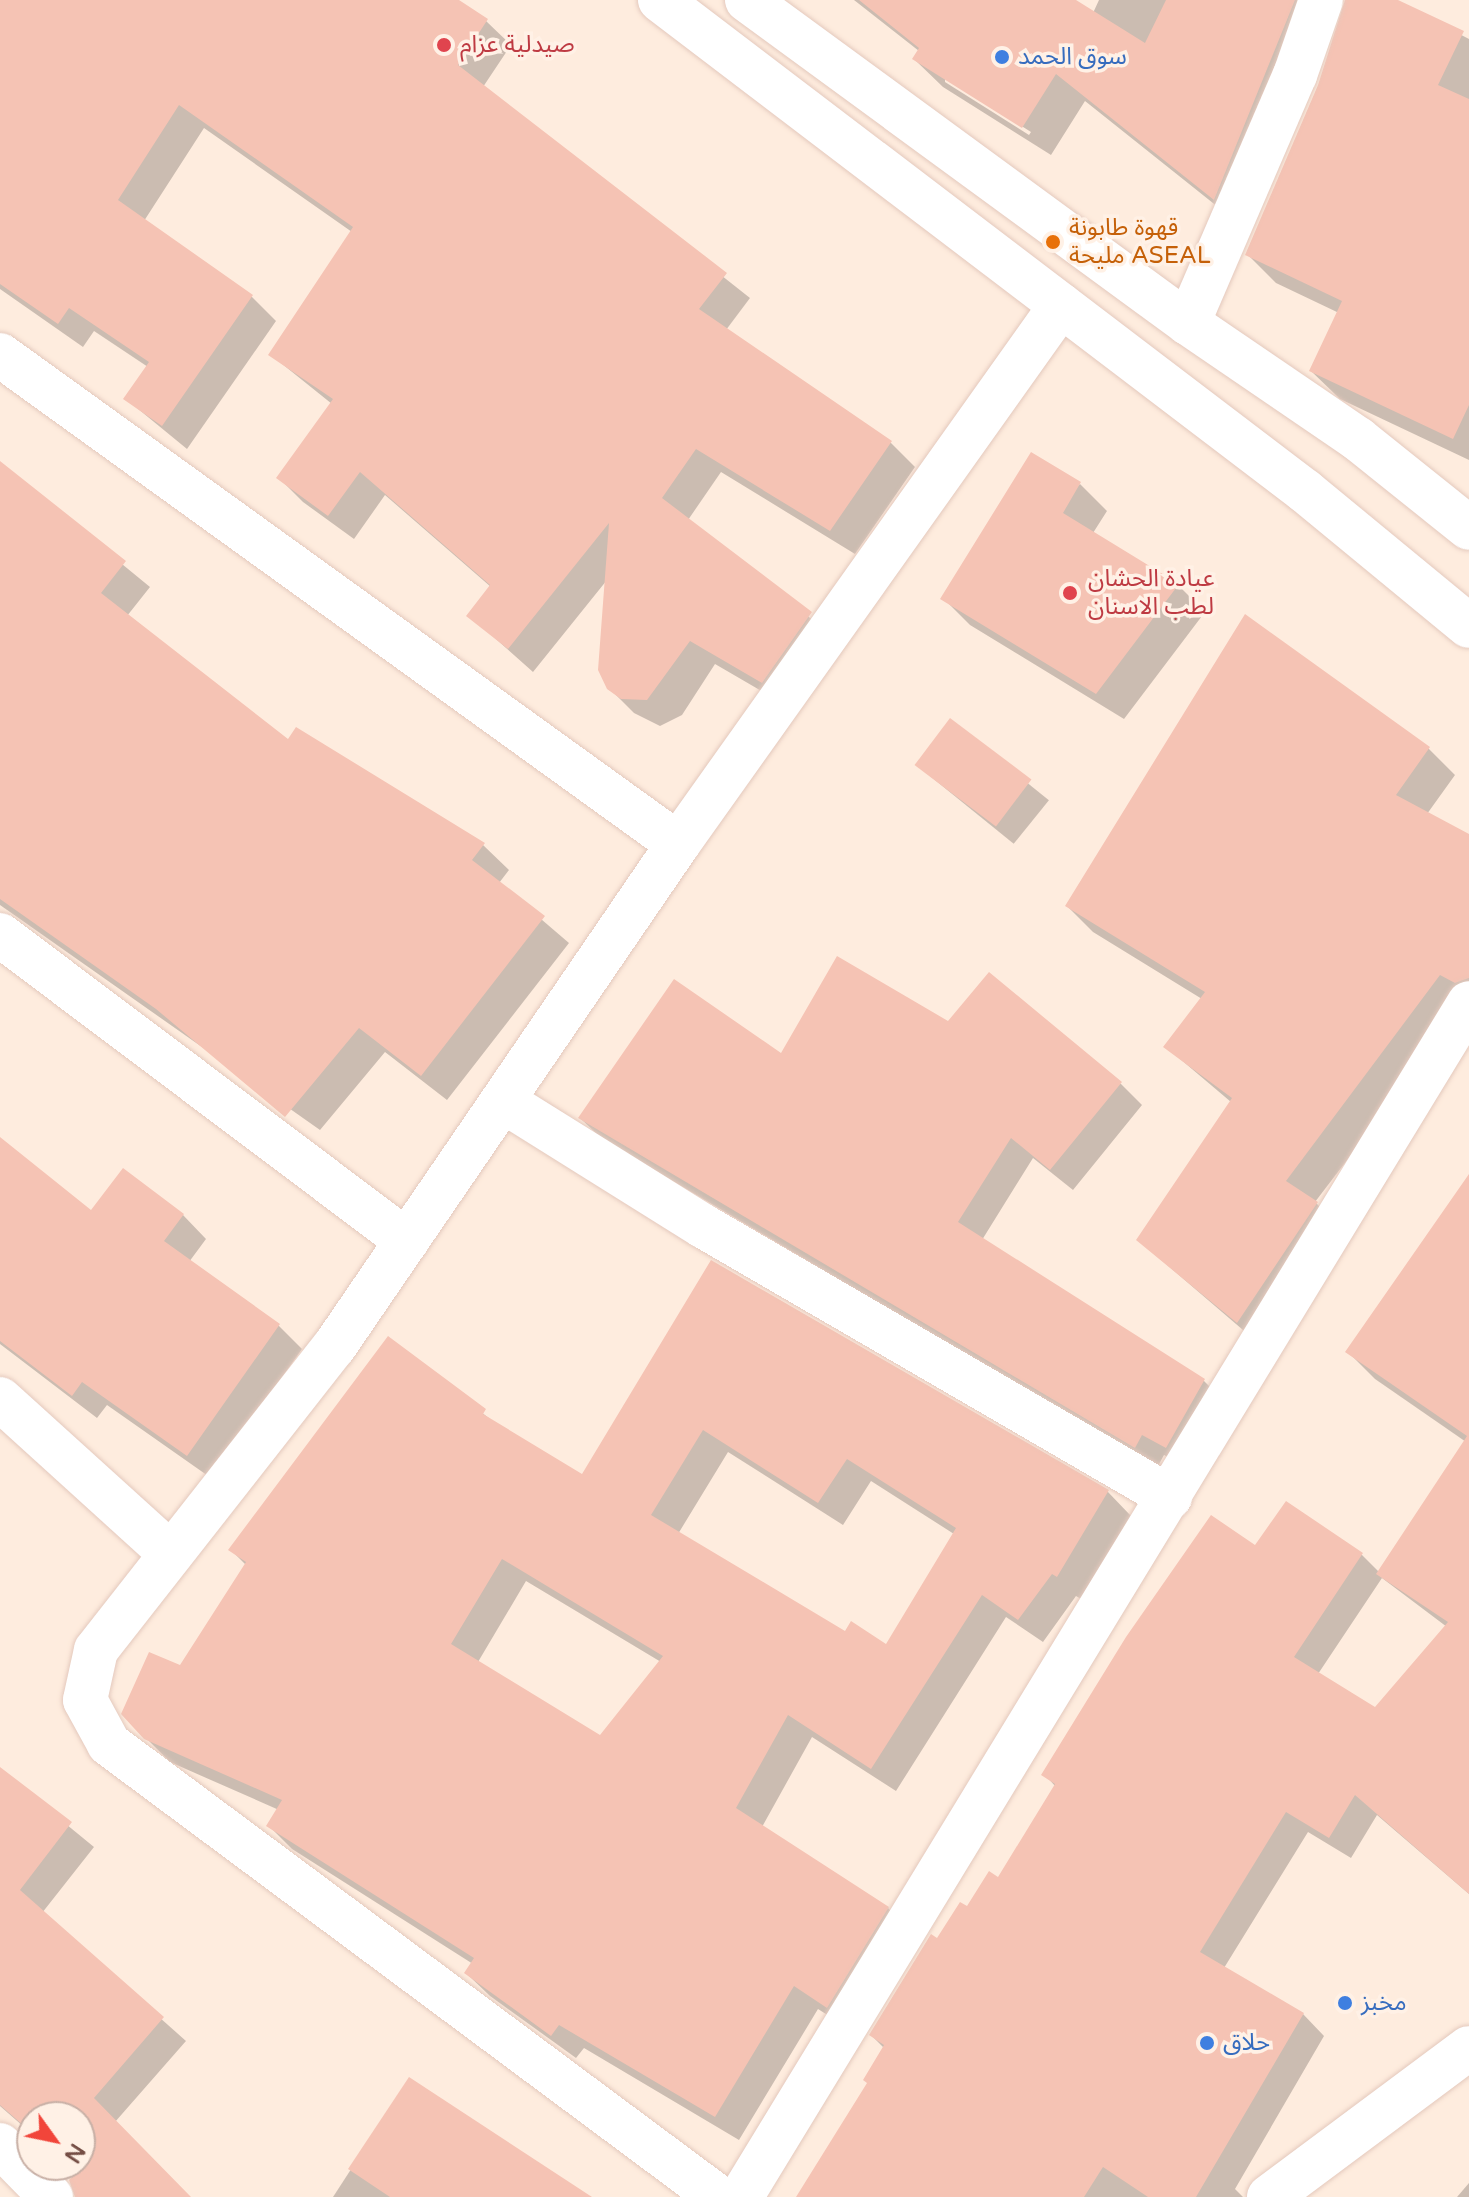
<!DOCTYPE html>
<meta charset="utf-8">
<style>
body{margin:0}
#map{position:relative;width:1469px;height:2197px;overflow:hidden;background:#feecde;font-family:"Varela Round","Noto Sans Arabic",sans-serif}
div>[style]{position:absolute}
.shadow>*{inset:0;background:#0003;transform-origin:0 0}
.building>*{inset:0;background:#f5c3b4;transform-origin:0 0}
.roads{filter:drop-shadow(0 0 2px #e4c9bd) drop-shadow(0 0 2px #e4c9bd)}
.street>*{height:44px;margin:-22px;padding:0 22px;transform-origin:22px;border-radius:22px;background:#fff}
.secondary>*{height:44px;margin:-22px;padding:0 22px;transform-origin:22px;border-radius:22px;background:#fff}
.dots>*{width:22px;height:22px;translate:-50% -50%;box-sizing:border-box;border:4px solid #fff1e6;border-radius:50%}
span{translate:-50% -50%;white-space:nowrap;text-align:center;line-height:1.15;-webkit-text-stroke:7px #fff1e6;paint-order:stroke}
.health-label{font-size:24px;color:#be3a42}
.left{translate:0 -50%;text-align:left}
.shop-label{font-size:24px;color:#366cbe}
.food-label{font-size:24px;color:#c56008}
.north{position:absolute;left:16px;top:2101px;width:80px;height:80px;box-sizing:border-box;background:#fff1e6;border:2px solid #c8b0a6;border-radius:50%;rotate:123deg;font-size:22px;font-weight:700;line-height:32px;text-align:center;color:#754e45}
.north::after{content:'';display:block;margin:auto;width:28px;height:36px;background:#f1453a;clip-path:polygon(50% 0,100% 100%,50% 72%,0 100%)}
</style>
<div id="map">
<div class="shadow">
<i style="clip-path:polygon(0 0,455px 0,486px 21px,511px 45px,483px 87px,750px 298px,726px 330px,891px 443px,915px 467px,855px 554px,721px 472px,688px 520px,835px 638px,787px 706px,715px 664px,682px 715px,660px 726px,634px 713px,609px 688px,607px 580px,533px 672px,469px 615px,491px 587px,385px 495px,354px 539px,303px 502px,278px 477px,332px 404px,271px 355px,352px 232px,204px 128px,144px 221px,252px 297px,276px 321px,187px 449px,126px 399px,148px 367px,94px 331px,83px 347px,0 289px)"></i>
<i style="clip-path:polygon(evenodd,854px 0,1072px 0,1093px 13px,1099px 0,1324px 0,1243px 227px,1085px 101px,1051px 155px,943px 87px,914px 59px,919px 51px,854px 0,945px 77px,1031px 132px,1029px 135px,945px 82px,945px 77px)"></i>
<i style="clip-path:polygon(1359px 0,1394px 0,1469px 39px,1469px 460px,1340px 399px,1311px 371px,1339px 313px,1276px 283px,1247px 254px)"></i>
<i style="clip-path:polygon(0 464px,150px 587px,127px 616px,289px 742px,483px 845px,509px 870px,499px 883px,569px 943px,447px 1100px,385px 1052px,320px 1130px,0 905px)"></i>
<i style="clip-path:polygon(1080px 484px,1107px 511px,1093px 533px,1178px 585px,1205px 612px,1124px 719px,970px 625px,943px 598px)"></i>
<i style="clip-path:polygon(1245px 616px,1429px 749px,1455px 775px,1427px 814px,1469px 836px,1469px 1001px,1315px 1202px,1343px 1230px,1264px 1348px,1138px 1240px,1231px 1102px,1166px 1047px,1202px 999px,1093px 932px,1067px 906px)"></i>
<i style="left:951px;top:721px;width:126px;height:56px;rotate:39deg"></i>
<i style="clip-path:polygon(948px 1024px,1121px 1084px,1142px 1105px,1073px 1190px,1033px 1158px,982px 1240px,1203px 1380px,1225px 1402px,1188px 1468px,1164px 1455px,1157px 1468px,602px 1139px,580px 1118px,781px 1056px)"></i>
<i style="clip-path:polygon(0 1138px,91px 1213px,183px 1215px,206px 1239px,189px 1262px,278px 1325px,302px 1349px,211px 1478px,107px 1405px,97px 1418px,0 1344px)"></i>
<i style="clip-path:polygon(1469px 1178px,1469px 1444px,1375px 1379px,1348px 1352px)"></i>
<i style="clip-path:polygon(evenodd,712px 1262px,1108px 1492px,1131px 1516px,1081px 1599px,1076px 1596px,1043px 1642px,1006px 1617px,896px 1791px,812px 1737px,762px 1827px,888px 1908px,911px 1932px,851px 2030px,818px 2009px,739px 2140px,584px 2048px,576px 2058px,490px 1996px,466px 1973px,473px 1964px,292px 1849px,269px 1826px,279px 1810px,170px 1762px,145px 1737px,181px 1668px,246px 1565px,231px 1550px,388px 1339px,504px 1430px,582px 1476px,712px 1262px,728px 1452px,843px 1525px,871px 1481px,954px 1534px,887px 1647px,846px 1634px,678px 1534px,728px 1452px,712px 1262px,526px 1581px,661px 1662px,601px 1738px,478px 1662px,526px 1581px)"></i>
<i style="clip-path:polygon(evenodd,1469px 1511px,1469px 1894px,1377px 1815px,1351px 1858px,1308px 1832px,1224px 1968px,1303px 2014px,1324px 2036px,1235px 2189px,1243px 2197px,799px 2197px,869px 2084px,884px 2048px,871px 2035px,937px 1940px,999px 1880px,1056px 1787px,1044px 1774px,1256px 1548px,1362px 1555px,1379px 1572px,1469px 1511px,1382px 1578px,1447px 1627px,1375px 1709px,1318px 1674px,1382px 1578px)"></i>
<i style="clip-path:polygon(0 1770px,94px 1847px,42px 1913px,186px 2041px,115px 2122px,189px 2197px,76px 2197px,79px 2174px,69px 2165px,80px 2165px,80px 2117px,32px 2117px,32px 2134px,0 2106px)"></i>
<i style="clip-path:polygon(409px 2080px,515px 2197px,333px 2197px)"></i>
<i style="clip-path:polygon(1469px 2183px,1469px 2197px,1457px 2197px)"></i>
</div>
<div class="building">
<i style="clip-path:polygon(0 0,459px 0,488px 19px,458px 65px,727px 273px,699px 309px,892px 441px,830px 531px,696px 449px,662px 498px,812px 612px,762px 683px,690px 641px,647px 700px,621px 699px,607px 689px,598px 670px,609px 523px,508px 649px,466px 616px,490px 585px,360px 472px,328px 516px,276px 478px,333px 399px,268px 355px,353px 227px,179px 105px,118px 200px,253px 295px,162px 426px,123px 399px,149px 362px,69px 308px,58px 324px,0 284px)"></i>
<i style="clip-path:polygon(859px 0,1076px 0,1145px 43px,1166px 0,1295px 0,1214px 200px,1056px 74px,1022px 128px,912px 59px,919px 48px)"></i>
<i style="clip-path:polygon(1345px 0,1398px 0,1464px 31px,1438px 85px,1469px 99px,1469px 405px,1453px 439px,1309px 371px,1342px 301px,1245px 255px,1318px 85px)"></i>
<i style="clip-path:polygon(1031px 452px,1081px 482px,1063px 513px,1179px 584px,1096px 694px,940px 599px)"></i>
<i style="clip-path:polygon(0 461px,126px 561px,101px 593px,288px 739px,296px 727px,485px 843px,472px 860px,545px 916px,421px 1076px,359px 1028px,285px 1117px,156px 1009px,0 899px)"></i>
<i style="clip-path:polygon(1245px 614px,1430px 747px,1396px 795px,1469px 834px,1469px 978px,1455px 983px,1440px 975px,1286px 1181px,1318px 1202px,1237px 1323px,1136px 1240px,1232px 1098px,1163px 1047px,1205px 992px,1065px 906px)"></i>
<i style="left:950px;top:718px;width:102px;height:59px;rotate:37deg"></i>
<i style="clip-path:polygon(837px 956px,948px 1021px,989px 972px,1122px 1082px,1050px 1170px,1011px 1138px,958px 1222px,1205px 1379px,1166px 1448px,1142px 1435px,1135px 1448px,578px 1118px,674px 979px,781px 1053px)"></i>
<i style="clip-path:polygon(0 1137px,91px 1210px,123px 1168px,184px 1214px,164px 1241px,280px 1324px,187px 1456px,82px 1382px,72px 1396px,0 1341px)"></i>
<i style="clip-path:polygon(1469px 1174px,1469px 1894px,1355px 1795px,1329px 1838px,1286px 1812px,1200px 1952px,1304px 2013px,1196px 2197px,1148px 2197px,1103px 2167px,1084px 2197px,796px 2197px,867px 2083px,863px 2080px,884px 2045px,869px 2035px,931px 1934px,937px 1938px,960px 1902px,967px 1906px,989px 1871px,998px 1877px,1055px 1784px,1041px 1775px,1126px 1637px,1211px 1515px,1255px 1545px,1286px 1501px,1363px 1553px,1294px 1657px,1375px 1707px,1448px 1622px,1376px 1574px,1467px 1436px,1345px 1352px)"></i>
<i style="clip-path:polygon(evenodd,711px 1260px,1109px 1490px,1057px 1577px,1052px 1574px,1018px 1620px,982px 1595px,871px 1769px,788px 1715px,736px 1808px,889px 1907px,827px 2008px,794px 1986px,715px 2117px,559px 2025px,551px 2036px,464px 1973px,474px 1958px,266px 1826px,282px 1800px,144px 1739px,121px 1714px,149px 1652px,180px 1665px,246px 1562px,228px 1550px,388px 1336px,486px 1409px,483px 1414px,582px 1474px,711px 1260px,703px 1430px,818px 1503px,847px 1459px,956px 1528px,886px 1644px,851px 1621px,845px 1631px,651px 1515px,703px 1430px,711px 1260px,502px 1559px,663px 1656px,600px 1735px,451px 1644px,502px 1559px)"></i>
<i style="clip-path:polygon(0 1767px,72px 1822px,20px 1890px,164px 2017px,94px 2098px,191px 2197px,75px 2197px,69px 2180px,78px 2172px,70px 2165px,80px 2165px,80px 2117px,32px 2117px,32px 2133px,0 2105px)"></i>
<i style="clip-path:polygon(409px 2077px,592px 2197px,390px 2197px,348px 2169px)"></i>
</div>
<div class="roads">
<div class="street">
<i style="left:1188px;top:323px;width:270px;rotate:-66.7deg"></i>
<i style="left:1295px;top:75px;width:79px;rotate:-70.9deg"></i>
<i style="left:0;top:355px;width:836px;rotate:35.8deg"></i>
<i style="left:0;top:935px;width:509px;rotate:36.94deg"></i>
<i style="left:503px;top:1101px;width:236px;rotate:32deg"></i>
<i style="left:703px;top:1226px;width:540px;rotate:30.13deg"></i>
<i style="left:0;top:1399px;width:229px;rotate:42.2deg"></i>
<i style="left:0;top:2145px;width:73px;rotate:45.6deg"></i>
<i style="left:718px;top:2197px;width:759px;rotate:-143.36deg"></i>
<i style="left:109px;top:1744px;width:50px;rotate:-118.6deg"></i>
<i style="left:85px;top:1700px;width:51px;rotate:-77.6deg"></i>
<i style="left:96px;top:1650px;width:385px;rotate:-51.9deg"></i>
<i style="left:334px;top:1347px;width:609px;rotate:-55.63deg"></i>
<i style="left:678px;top:844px;width:661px;rotate:-54.6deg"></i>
<i style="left:741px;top:2197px;width:1398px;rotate:-58.63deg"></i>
</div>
<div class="secondary">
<i style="left:660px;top:0;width:811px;rotate:37.28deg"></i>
<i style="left:1305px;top:491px;width:212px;rotate:39.5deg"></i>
<i style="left:747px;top:0;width:547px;rotate:36.22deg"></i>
<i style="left:1188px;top:323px;width:206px;rotate:34.3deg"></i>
<i style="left:1358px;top:439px;width:142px;rotate:38.7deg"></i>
<i style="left:1269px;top:2197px;width:249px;rotate:-36.7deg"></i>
</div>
</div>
<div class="dots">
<i style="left:444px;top:45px;background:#e0444e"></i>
<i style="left:1002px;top:57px;background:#3f7fe0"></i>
<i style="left:1053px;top:242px;background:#e8710a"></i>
<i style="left:1070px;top:593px;background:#e0444e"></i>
<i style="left:1345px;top:2003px;background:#3f7fe0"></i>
<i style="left:1207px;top:2043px;background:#3f7fe0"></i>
</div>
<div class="health-label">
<span class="left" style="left:460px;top:45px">صيدلية عزام</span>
<span class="left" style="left:1088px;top:593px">عيادة الحشان<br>لطب الاسنان</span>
</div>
<div class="shop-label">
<span class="left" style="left:1018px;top:57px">سوق الحمد</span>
<span class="left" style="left:1361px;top:2003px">مخبز</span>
<span class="left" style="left:1223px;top:2043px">حلاق</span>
</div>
<div class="food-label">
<span class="left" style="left:1069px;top:242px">قهوة طابونة<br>مليحة ASEAL</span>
</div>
<div class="north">N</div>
</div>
